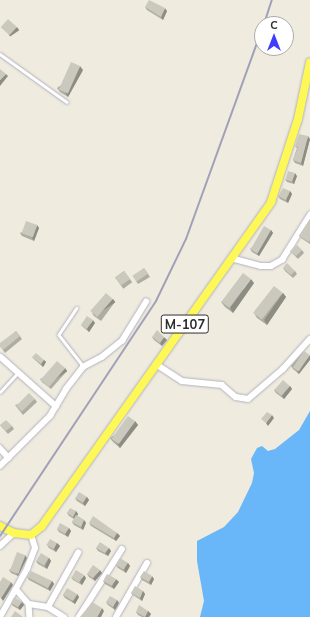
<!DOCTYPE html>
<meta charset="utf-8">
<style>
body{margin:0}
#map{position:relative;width:310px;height:617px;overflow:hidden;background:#efebde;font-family:Mulish,sans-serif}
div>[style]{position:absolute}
.water>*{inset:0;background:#69b6f9}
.roads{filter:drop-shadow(0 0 1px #b2b2c1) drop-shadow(0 0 1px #b2b2c1)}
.lane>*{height:2.5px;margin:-1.25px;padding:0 1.25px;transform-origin:1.25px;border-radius:1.25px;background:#fff}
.street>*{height:5.5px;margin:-2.75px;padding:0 2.75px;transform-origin:2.75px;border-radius:2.75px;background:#fff}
.primary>*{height:8px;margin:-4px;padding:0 4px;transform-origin:4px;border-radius:4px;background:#fdf856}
.rail>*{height:2px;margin:-1px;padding:0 1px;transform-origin:1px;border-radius:1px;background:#a1a0b9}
.wall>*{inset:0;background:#afada3;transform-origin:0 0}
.shaded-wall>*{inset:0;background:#8e8d84;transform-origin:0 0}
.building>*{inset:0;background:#cbc9bd;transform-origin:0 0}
span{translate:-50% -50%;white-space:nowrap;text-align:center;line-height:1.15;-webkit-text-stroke:3.5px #fff;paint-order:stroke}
.shield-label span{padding:1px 3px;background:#fff;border:1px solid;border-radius:3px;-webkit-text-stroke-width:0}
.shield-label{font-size:13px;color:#2d2d2d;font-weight:700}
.north{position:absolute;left:254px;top:16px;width:40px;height:40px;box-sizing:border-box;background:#fff;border:1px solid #ababab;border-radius:50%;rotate:0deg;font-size:11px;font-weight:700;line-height:16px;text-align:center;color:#2d2d2d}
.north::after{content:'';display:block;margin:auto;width:14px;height:18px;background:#3f3cff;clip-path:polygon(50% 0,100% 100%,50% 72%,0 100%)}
</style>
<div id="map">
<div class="water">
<i style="clip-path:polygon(310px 411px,310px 617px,200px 617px,204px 601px,197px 561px,197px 541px,224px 527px,238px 512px,252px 483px,254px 473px,251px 459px,257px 448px,262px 446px,268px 451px,275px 449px,299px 430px)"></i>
</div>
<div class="roads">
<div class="lane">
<i style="left:0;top:54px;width:82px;rotate:35.6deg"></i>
<i style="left:77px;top:308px;width:32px;rotate:124deg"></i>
<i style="left:59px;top:335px;width:39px;rotate:52deg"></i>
<i style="left:0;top:392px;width:26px;rotate:-47deg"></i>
</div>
<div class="street">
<i style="left:231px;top:258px;width:31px;rotate:15deg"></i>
<i style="left:261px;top:266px;width:10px"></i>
<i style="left:271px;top:266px;width:13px;rotate:-29deg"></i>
<i style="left:282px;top:260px;width:53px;rotate:-58.1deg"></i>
<i style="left:1px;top:357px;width:74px;rotate:41.7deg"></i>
<i style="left:156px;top:364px;width:31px;rotate:33deg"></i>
<i style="left:182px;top:381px;width:40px;rotate:5.7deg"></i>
<i style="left:222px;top:385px;width:18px;rotate:41deg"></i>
<i style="left:236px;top:397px;width:12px;rotate:9deg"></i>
<i style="left:248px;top:399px;width:46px;rotate:-40.6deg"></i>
<i style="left:283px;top:369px;width:40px;rotate:-48deg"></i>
<i style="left:0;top:448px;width:13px;rotate:48deg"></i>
<i style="left:0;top:466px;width:71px;rotate:-45deg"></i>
<i style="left:50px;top:416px;width:31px;rotate:-59deg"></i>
<i style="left:66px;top:389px;width:28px;rotate:-52deg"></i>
<i style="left:83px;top:367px;width:21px;rotate:-28deg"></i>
<i style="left:102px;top:357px;width:26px;rotate:-39deg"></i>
<i style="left:122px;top:341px;width:46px;rotate:-58.4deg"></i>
<i style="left:0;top:546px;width:19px;rotate:-43deg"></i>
<i style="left:16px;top:589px;width:20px;rotate:49deg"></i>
<i style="left:29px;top:604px;width:13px;rotate:86deg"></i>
<i style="left:29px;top:604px;width:19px;rotate:9deg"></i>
<i style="left:48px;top:607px;width:19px;rotate:32deg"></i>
<i style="left:48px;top:607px;width:62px;rotate:-60.9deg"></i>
<i style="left:0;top:617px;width:55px;rotate:-60.6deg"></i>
<i style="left:27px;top:569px;width:22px;rotate:-69deg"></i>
<i style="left:35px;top:548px;width:14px;rotate:-107deg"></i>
<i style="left:79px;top:617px;width:80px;rotate:-57.7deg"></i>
<i style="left:116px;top:617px;width:62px;rotate:-60.1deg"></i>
</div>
<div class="primary">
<i style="left:0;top:526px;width:16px;rotate:27deg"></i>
<i style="left:14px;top:533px;width:17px;rotate:7deg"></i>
<i style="left:31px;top:535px;width:14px;rotate:-39deg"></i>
<i style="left:42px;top:526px;width:397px;rotate:-54.7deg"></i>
<i style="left:271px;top:202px;width:87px;rotate:-72deg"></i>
<i style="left:298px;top:119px;width:58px;rotate:-78.1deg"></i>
</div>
</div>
<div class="rail">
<i style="left:264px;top:24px;width:25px;rotate:-72deg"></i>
<i style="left:0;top:536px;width:282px;rotate:-56.4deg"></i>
<i style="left:156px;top:301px;width:69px;rotate:-64.2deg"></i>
<i style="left:186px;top:239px;width:223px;rotate:-70.1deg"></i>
</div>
<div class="wall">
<i style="clip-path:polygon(145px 7px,167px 11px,163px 20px,147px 10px)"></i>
<i style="clip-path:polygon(83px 70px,68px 97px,60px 92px,57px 88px)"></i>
<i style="clip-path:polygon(310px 139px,303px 166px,295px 163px,293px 160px,297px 148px,295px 146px)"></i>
<i style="clip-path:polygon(297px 176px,294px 184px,287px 182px,285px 179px)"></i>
<i style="clip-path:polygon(290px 191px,292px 194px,288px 203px,280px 199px,278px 196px)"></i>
<i style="clip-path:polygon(310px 219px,310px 244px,301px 238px,299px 236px)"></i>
<i style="clip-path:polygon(37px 225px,39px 228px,34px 241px,22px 236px,20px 233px)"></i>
<i style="clip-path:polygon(271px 230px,273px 233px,259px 256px,252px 252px,250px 249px)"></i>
<i style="clip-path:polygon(302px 250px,304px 253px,298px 259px,290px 251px)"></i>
<i style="clip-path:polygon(144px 268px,150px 277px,138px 284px,136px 281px)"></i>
<i style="clip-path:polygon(283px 268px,295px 271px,297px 274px,293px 278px,285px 271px)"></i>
<i style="left:124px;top:271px;width:14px;height:11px;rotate:54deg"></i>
<i style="clip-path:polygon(254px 283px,233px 313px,225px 307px,221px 302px)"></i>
<i style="clip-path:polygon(283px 293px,286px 297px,267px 325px,257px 318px,254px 313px)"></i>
<i style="clip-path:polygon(113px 299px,115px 302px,101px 321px,94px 316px,92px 313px)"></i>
<i style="clip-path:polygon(95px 323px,89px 332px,83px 327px,81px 325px)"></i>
<i style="clip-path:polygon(16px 331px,22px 339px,5px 353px,0 346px)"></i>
<i style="clip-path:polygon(152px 337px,167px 340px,162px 346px,154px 340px)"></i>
<i style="clip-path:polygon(304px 351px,299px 374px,293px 369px,291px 366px)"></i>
<i style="clip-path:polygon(32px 357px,44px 360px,46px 362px,43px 367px,35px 360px)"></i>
<i style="clip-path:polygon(65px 368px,67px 371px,51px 389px,42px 382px,40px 379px)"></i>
<i style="clip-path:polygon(290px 386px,292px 389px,284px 399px,276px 393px,274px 390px)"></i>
<i style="clip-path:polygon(35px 399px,37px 402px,23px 415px,15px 405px)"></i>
<i style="clip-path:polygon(135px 421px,138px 425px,120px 448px,113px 442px,110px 438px)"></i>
<i style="clip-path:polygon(0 425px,12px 426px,14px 429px,8px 434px)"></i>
<i style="clip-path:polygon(87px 497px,89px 500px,85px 506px,77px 501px,75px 498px)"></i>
<i style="clip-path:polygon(76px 511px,78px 514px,77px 516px,84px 520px,86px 523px,83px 530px,74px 525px,72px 522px,74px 519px,69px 516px,67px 513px)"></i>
<i style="clip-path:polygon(89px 523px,117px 533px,120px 536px,116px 541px,91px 526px)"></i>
<i style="clip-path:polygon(69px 528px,71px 531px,68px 537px,59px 532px,57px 529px)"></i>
<i style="clip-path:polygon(57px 543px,60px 546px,56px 552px,49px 548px,47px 545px)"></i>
<i style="clip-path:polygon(96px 548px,109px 548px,111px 551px,108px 556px,98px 551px)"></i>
<i style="clip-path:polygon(27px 558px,18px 576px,11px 573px,9px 570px)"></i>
<i style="clip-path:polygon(49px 558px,51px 561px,47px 569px,38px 564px,36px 561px)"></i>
<i style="clip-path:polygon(128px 563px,130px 566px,126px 573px,118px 568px,116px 565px)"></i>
<i style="clip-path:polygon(102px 573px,95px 581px,89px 577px,87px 574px)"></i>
<i style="clip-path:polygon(27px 577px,52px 581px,54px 584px,50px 591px,29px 580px)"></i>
<i style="clip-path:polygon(71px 577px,86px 578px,82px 585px,73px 580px)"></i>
<i style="clip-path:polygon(140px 577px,154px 579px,151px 585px,142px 580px)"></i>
<i style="clip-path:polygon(103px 581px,119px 582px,114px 589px,105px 584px)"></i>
<i style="clip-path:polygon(143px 591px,145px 594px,142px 601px,133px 595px,131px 593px)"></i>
<i style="clip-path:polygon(77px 594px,79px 597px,75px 604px,65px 598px,63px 595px)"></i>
<i style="clip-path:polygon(117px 600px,119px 603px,115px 610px,108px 605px,106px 602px)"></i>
<i style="clip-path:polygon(22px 602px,24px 605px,20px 610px,13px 606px,11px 603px)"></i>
<i style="clip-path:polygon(148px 611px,151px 614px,149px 617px,142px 617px,138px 615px,136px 612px)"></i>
</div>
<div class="shaded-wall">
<i style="clip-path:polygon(165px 8px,167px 11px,163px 20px,161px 17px)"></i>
<i style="left:17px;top:27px;width:4px;height:11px;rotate:56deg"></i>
<i style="clip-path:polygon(80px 66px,83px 70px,68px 97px,65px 92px)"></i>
<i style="clip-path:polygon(6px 74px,8px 76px,0 86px,0 80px)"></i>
<i style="clip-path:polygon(308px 136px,310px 139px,303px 166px,301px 163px)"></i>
<i style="clip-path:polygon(295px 173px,297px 176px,294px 184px,292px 181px)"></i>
<i style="clip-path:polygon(290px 191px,292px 194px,288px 203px,286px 200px)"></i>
<i style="clip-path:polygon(37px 225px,39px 228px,34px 241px,32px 238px)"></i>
<i style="clip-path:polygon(271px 230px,273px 233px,259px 256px,257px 254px)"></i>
<i style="clip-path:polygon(251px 279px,254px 283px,233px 313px,230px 308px)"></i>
<i style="clip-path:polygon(283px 293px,286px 297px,267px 325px,264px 320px)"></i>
<i style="left:113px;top:299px;width:4px;height:24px;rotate:56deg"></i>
<i style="clip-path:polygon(93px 320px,95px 323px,89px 332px,87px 329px)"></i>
<i style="clip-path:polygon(164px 337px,167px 340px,162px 346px,160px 343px)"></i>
<i style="clip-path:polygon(310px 355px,310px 360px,299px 374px,297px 371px)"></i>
<i style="clip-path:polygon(44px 360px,46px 362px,43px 367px,41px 364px)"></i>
<i style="left:65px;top:368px;width:4px;height:24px;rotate:56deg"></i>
<i style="clip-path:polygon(290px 386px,292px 389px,284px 399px,282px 396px)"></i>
<i style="clip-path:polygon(272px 415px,274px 418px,268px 426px,266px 423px)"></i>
<i style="clip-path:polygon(135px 421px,138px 425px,120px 448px,117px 443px)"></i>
<i style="clip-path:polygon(87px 497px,89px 500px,85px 506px,83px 503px)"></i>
<i style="clip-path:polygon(76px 511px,78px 514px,75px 520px,73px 517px)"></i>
<i style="clip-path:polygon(84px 520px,86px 523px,83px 530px,81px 527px)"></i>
<i style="clip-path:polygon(69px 528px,71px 531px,68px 537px,65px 534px)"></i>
<i style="clip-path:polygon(117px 533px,120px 536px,116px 541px,114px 538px)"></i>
<i style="clip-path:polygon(57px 543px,60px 546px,56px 552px,54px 549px)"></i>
<i style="clip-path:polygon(109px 548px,111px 551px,108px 556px,105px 553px)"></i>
<i style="clip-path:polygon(25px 555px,27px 558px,18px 576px,16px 573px)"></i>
<i style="clip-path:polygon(49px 558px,51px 561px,47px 569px,45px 566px)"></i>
<i style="clip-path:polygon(128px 563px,130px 566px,126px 573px,124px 570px)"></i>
<i style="clip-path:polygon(100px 570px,102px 573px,95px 581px,93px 578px)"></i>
<i style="clip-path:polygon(84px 575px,86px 578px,82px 585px,80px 582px)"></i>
<i style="clip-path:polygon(152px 576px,154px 579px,151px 585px,149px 582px)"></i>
<i style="clip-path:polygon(116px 579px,119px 582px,114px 589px,112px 586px)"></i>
<i style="clip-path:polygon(52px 581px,54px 584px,50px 591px,48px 588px)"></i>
<i style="clip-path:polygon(11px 582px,13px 585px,3px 601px,1px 598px)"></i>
<i style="clip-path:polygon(143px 591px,145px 594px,142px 601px,140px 598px)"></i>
<i style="clip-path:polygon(77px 594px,79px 597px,75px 604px,72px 601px)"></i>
<i style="clip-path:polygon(117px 600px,119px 603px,115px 610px,113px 607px)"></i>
<i style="clip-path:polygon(22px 602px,24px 605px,20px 610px,18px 607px)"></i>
<i style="clip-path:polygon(102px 608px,104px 611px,101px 617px,97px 617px)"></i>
<i style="clip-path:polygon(148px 611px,151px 614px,149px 617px,145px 617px)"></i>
</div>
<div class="building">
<i style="clip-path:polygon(149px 0,165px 8px,161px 17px,145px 7px)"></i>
<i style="left:8px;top:19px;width:12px;height:11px;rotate:42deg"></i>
<i style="left:71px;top:62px;width:10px;height:30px;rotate:24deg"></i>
<i style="clip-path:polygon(0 69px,6px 74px,0 80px)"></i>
<i style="clip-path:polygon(299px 134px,308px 136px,301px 163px,293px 160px,298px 147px,295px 146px)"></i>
<i style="left:288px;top:171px;width:7px;height:9px;rotate:16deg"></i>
<i style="clip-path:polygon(283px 188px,290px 191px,286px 200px,278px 196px)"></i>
<i style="clip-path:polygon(310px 219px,310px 240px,309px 242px,299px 236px)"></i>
<i style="left:26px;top:221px;width:12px;height:13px;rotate:20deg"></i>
<i style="left:264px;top:226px;width:8px;height:27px;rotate:30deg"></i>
<i style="clip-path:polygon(297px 245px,302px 250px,296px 256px,290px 251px)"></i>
<i style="clip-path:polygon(287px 263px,295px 271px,291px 275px,283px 268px)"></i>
<i style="left:144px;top:268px;width:7px;height:14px;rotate:56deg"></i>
<i style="left:124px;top:271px;width:10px;height:11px;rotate:53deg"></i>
<i style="left:243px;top:273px;width:10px;height:36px;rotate:37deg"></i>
<i style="left:274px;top:286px;width:11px;height:34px;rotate:38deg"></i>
<i style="left:106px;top:293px;width:9px;height:24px;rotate:41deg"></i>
<i style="left:87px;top:316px;width:7px;height:11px;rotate:34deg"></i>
<i style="clip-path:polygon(157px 330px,164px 337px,160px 343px,152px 337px)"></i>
<i style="clip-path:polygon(16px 331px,20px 336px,3px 350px,0 346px,0 343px)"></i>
<i style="left:304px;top:351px;width:7px;height:20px;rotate:34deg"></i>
<i style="clip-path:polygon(36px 353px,44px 360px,41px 364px,32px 357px)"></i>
<i style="left:57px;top:361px;width:11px;height:25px;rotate:41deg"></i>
<i style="left:283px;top:380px;width:9px;height:13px;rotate:41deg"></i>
<i style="left:29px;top:393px;width:8px;height:18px;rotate:45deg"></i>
<i style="clip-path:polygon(267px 412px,272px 415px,266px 423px,261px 419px)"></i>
<i style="left:128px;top:416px;width:9px;height:28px;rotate:36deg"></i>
<i style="clip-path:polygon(6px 420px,12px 426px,6px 431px,0 425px)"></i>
<i style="left:79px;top:492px;width:9px;height:7px;rotate:32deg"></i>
<i style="clip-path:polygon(70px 508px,76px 511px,73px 517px,67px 513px)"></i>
<i style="clip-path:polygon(76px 515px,84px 520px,81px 527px,72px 522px)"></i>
<i style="clip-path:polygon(93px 516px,117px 533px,114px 538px,89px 523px)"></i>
<i style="clip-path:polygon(60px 523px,69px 528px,65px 534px,57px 529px)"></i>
<i style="left:50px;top:539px;width:8px;height:7px;rotate:30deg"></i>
<i style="clip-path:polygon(100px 542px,109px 548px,105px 553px,96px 548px)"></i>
<i style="left:17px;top:552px;width:9px;height:20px;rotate:21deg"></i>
<i style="left:41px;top:553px;width:9px;height:9px;rotate:32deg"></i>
<i style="left:120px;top:558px;width:9px;height:8px;rotate:32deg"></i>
<i style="clip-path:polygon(93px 565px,100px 570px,93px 578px,87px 574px)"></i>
<i style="left:76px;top:570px;width:9px;height:9px;rotate:32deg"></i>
<i style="clip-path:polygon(31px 571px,52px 581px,48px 588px,27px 577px)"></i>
<i style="clip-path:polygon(144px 571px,152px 576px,149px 582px,140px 577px)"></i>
<i style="left:107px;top:574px;width:10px;height:8px;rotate:29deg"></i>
<i style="clip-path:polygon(3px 577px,11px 582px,1px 598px,0 598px,0 582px)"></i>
<i style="clip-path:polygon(135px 586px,143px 591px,140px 598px,131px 593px)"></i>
<i style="left:67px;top:588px;width:12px;height:8px;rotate:31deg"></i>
<i style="clip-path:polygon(110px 596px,117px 600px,113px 607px,106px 602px)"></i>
<i style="clip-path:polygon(14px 597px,22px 602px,18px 607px,11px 603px)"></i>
<i style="clip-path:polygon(92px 602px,102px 608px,97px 617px,80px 617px)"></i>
<i style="clip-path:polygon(139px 605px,148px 611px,145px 617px,136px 612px)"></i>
<i style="clip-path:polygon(15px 611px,23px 617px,11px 617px)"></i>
</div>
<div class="shield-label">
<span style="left:185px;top:324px">М-107</span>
</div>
<div class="north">С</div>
</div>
